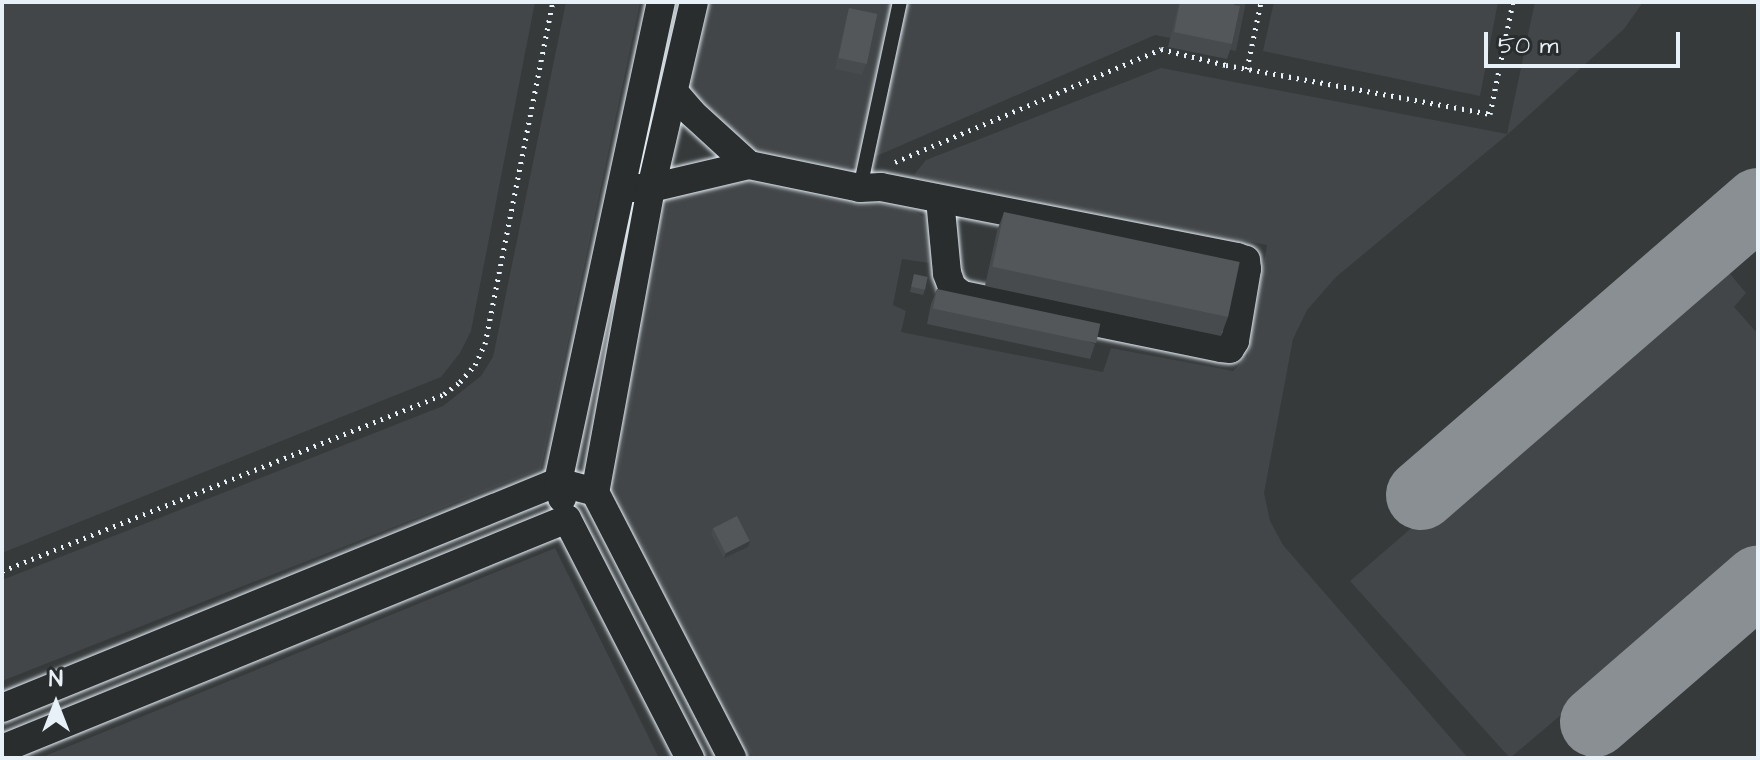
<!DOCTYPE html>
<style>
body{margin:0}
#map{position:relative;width:1760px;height:760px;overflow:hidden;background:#2a2d2e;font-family:"Architects Daughter",sans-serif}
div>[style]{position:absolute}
.built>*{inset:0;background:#363a3b;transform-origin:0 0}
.green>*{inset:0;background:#424648}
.taxiway>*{height:70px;margin:-35px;padding:0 35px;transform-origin:35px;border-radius:35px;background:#898f93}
.path>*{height:5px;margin-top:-2.5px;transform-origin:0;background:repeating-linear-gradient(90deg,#e8f1f8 0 2px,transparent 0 8px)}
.roads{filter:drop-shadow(0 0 2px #e8f1f8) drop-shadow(0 0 2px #e8f1f8)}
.service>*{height:14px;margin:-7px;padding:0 7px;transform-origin:7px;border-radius:7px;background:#2a2d2e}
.minor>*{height:28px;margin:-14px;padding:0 14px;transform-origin:14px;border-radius:14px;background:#2a2d2e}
.wall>*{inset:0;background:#474b4d}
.shaded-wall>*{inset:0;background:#3a3d3e}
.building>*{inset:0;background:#535759;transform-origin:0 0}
span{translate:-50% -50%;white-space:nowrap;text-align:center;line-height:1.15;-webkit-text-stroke:6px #2a2d2e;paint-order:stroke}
.frame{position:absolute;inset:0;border:4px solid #e8f1f8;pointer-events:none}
.north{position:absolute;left:16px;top:664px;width:80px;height:80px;-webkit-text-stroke:6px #2a2d2e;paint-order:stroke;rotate:0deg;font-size:22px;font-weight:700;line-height:32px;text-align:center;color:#e8f1f8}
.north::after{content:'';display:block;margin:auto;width:28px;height:36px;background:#e8f1f8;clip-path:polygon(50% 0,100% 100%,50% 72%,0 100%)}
.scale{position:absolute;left:1484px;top:32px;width:196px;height:36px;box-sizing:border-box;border:4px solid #e8f1f8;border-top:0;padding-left:10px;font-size:24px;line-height:28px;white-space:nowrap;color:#e8f1f8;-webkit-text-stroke:6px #2a2d2e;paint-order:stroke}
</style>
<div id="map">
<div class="built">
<i style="left:2px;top:2px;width:1756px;height:756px"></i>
</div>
<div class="green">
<i style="clip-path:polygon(2px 2px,535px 2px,471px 331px,460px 353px,441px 377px,2px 553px)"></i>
<i style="clip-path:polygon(566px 2px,640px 2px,541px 469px,2px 681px,2px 580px,443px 406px,481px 376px,493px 357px)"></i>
<i style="clip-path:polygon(710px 2px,1246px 2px,1236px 51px,1155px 35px,849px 168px,753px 148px,690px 91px)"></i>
<i style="clip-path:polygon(1274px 2px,1498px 2px,1480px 96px,1263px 51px)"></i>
<i style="clip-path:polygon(1535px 2px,1643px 2px,1624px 29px,1508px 134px,1336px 277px,1307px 310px,1293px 339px,1264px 493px,1270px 521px,1283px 545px,1468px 758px,753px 758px,614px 491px,668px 198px,747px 181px,858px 205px,881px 204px,911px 210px,924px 217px,929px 263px,902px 259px,893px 305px,906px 311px,901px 332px,1103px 372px,1111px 348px,1233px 371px,1248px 356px,1267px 245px,914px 175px,926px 160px,1161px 68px,1507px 134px)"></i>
<i style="clip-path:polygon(1720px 262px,1746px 293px,1734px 307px,1758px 334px,1758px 548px,1510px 758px,1350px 581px)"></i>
<i style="clip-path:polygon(555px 548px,659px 758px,40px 758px)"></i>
</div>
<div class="taxiway">
<i style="left:1421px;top:495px;width:446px;rotate:-40.9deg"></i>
<i style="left:1595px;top:722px;width:216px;rotate:-40.9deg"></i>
</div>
<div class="path">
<i style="left:1247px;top:69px;width:68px;rotate:-78.2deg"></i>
<i style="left:895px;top:162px;width:289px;rotate:-23deg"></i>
<i style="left:1161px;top:49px;width:67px;rotate:13.8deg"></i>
<i style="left:1226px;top:65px;width:269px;rotate:10.5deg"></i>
<i style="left:1490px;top:114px;width:114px;rotate:-78.4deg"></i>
<i style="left:2px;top:571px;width:476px;rotate:-21.8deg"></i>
<i style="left:444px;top:394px;width:20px;rotate:-37deg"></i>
<i style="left:460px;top:382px;width:23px;rotate:-49deg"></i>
<i style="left:475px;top:365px;width:23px;rotate:-65deg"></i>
<i style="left:485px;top:344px;width:349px;rotate:-78.8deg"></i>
</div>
<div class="roads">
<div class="service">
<i style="left:860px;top:188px;width:190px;rotate:-77.9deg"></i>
</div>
<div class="minor">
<i style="left:694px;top:2px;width:191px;rotate:103deg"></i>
<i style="left:651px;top:188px;width:309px;rotate:100.4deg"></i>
<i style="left:595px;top:492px;width:299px;rotate:62.7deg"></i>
<i style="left:674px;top:92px;width:28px;rotate:49deg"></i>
<i style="left:692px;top:113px;width:77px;rotate:42.4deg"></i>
<i style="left:622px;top:188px;width:29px"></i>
<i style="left:651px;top:188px;width:101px;rotate:-13.2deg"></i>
<i style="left:749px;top:165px;width:113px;rotate:11.7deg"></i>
<i style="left:860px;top:188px;width:21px;rotate:-3deg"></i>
<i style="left:881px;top:187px;width:363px;rotate:11.1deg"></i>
<i style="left:1237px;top:257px;width:9px;rotate:18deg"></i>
<i style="left:1246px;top:260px;width:9px;rotate:84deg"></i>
<i style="left:1247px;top:269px;width:73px;rotate:99.5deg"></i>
<i style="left:1235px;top:341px;width:9px;rotate:122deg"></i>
<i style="left:1230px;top:349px;width:9px;rotate:-174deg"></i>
<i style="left:1221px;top:348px;width:264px;rotate:-168.4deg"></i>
<i style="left:962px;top:295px;width:13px;rotate:-141deg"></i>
<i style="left:952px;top:287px;width:15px;rotate:-110deg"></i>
<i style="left:947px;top:273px;width:74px;rotate:-95.4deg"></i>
<i style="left:562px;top:498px;width:16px;rotate:-104deg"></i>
<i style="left:558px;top:482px;width:491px;rotate:-77.9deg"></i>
<i style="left:2px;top:708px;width:600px;rotate:-22.12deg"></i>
<i style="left:558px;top:482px;width:38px;rotate:15deg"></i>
<i style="left:2px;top:749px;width:610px;rotate:-22.15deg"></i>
<i style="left:567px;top:519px;width:269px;rotate:62.8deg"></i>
</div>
</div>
<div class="wall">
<i style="clip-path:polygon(1179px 2px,1234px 2px,1232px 44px,1227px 59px,1168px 47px)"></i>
<i style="clip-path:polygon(849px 8px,866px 64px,862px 75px,835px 69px,846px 18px)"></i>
<i style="clip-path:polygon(1004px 212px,1228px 317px,1221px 336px,985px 286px,997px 231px)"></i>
<i style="clip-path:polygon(914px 274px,925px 289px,923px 295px,910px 292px)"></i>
<i style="clip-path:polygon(937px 289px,1095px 344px,1090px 359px,927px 324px,931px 304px)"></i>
<i style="clip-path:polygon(713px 528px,748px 547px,724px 558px,711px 534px)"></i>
</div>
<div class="shaded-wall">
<i style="clip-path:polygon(750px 541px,748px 547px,724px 558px,726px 553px)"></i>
</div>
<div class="building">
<i style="clip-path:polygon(1180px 2px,1234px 2px,1234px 5px,1240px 6px,1232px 44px,1174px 32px)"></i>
<i style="left:849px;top:8px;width:29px;height:51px;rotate:12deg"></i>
<i style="left:1004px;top:212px;width:241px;height:56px;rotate:12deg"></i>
<i style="left:914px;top:274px;width:14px;height:13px;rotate:12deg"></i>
<i style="left:937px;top:289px;width:167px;height:20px;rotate:12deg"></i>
<i style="left:737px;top:516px;width:28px;height:27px;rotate:63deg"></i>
</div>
<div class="frame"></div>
<div class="north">N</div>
<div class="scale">50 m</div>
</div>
